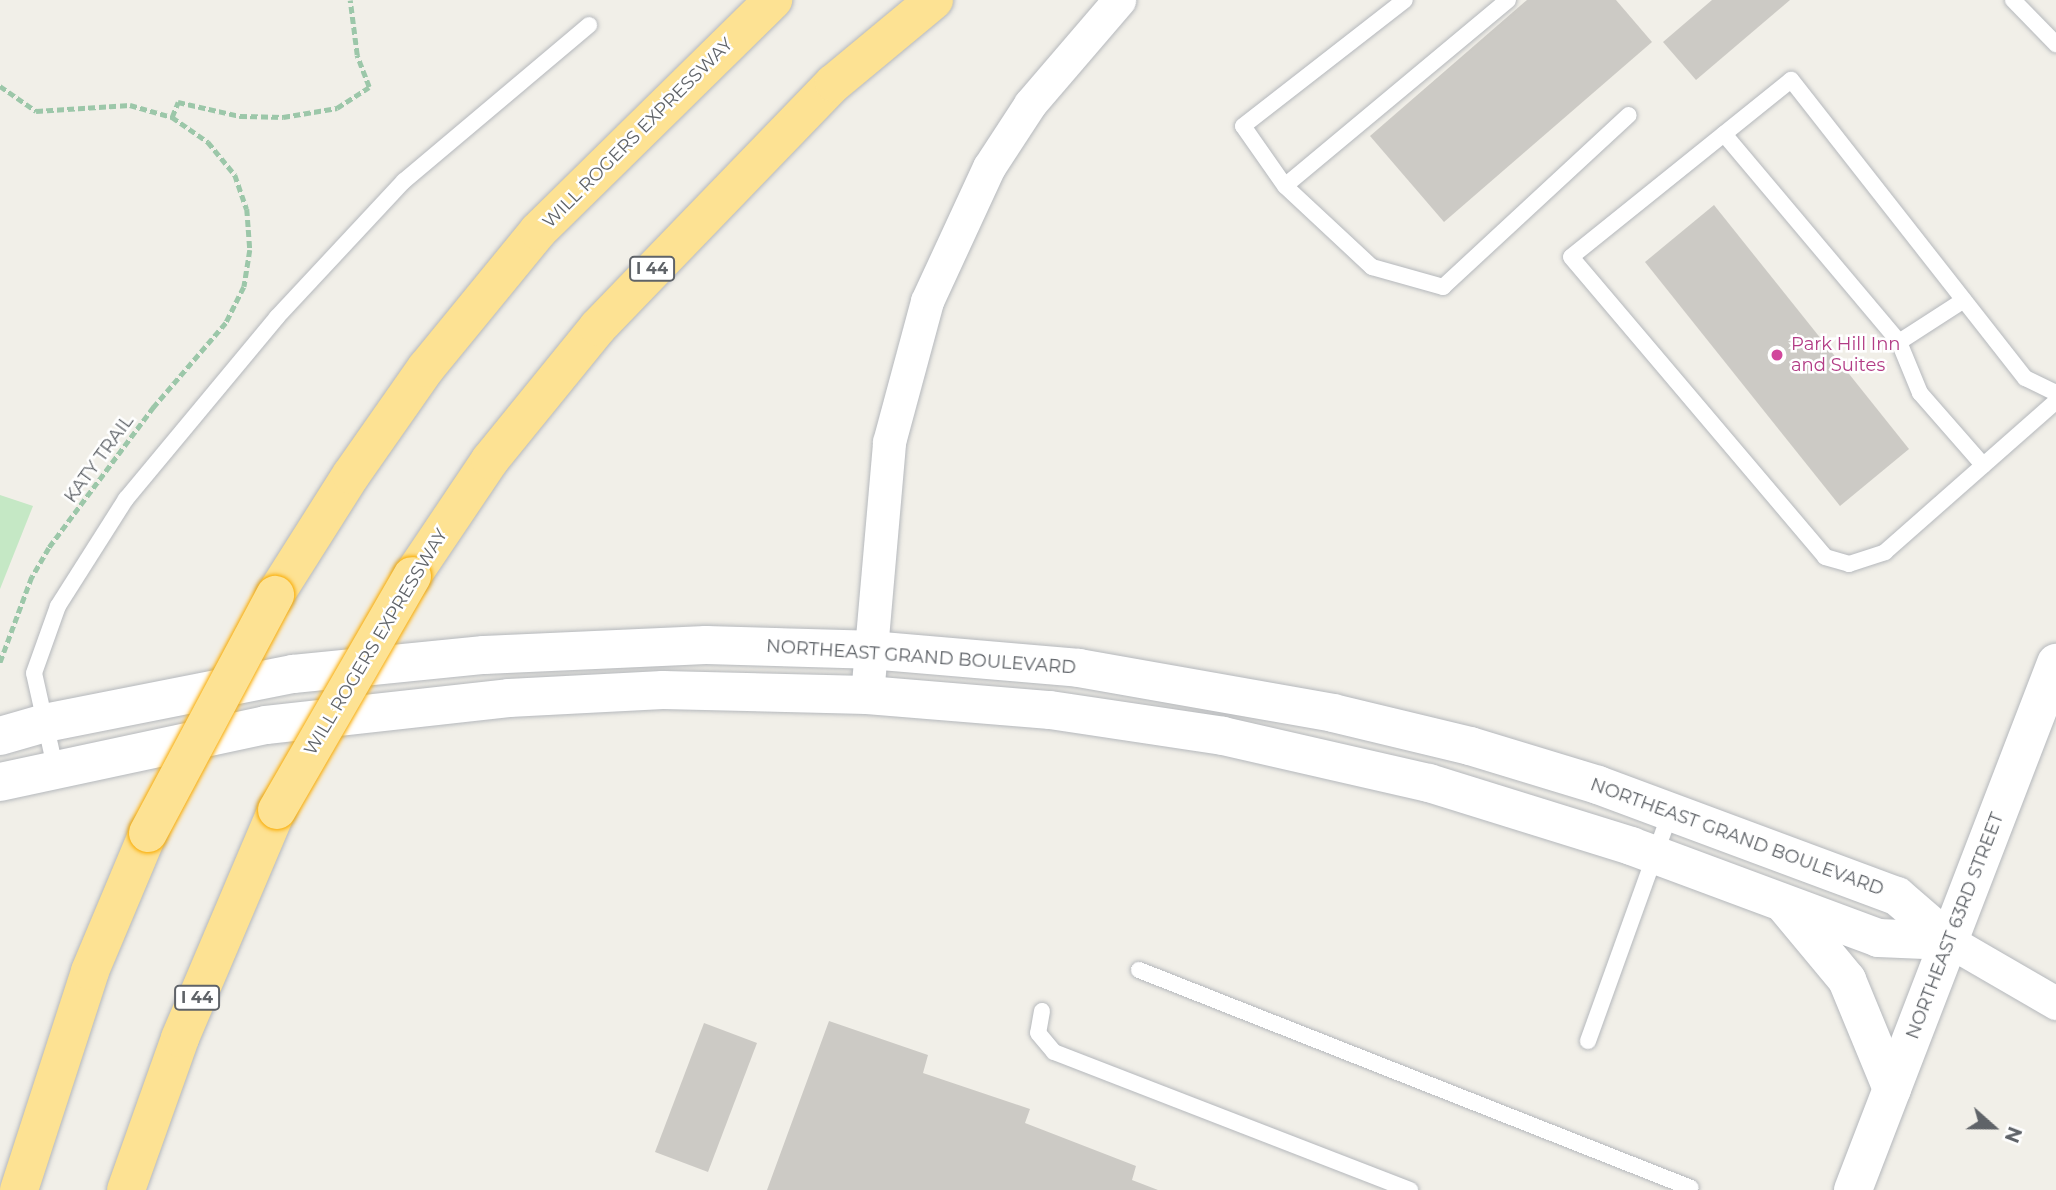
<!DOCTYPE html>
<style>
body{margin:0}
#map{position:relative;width:2056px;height:1190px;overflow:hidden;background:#f1efe8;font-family:Montserrat,sans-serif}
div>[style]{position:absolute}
.green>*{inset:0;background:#c5e8c5}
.building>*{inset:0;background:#cccac5}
.path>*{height:4.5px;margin-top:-2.25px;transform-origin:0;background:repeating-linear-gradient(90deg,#9cc7a9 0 7px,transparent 0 10.5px)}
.roads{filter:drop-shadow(0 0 2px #b5b8bc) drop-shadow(0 0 2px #b5b8bc)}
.lane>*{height:16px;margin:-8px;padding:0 8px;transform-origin:8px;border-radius:8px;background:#fff}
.street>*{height:33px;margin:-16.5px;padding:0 16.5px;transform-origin:16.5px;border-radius:16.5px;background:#fff}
.secondary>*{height:38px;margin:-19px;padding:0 19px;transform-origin:19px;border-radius:19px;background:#fff}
.highway>*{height:38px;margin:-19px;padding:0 19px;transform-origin:19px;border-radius:19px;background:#fde293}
.bridges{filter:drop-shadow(0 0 2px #f9ab00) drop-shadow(0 0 2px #f9ab00)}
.highway-bridge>*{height:38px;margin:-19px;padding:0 19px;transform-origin:19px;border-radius:19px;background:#fde293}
.dots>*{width:19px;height:19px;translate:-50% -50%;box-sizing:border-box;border:4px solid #fff;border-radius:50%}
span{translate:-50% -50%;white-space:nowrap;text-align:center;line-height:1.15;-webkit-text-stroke:5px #fff;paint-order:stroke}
.shield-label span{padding:2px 5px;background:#fff;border:2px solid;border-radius:5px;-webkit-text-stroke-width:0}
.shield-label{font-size:16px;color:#5f6368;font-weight:700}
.street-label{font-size:18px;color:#5f6368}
.hotel-label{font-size:18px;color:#b23c85}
.left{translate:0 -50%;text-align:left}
.north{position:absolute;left:1958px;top:1092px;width:70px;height:70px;-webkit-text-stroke:5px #fff;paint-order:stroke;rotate:111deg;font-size:19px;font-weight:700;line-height:28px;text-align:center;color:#5f6368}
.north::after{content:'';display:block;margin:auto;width:24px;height:32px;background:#5f6368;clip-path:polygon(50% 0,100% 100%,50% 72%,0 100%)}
</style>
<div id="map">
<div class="green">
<i style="clip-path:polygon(0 495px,33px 506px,0 589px)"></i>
</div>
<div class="building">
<i style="clip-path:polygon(1527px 0,1616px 0,1652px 42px,1444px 222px,1370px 136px)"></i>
<i style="clip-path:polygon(1712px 0,1790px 0,1696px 80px,1663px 42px)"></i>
<i style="clip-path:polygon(1714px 205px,1909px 449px,1840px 506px,1645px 262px)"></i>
<i style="clip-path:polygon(829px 1021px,928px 1055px,923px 1073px,1030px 1109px,1025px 1123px,1136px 1166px,1132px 1180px,1158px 1190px,767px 1190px)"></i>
<i style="clip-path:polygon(704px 1023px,757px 1043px,708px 1172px,655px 1152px)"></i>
</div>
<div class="path">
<i style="left:0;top:86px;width:44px;rotate:34.8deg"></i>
<i style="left:36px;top:111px;width:94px;rotate:-3.7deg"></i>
<i style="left:130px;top:105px;width:44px;rotate:15.9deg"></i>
<i style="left:172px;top:117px;width:44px;rotate:34.8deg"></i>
<i style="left:208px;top:142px;width:43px;rotate:50.7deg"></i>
<i style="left:235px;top:175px;width:36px;rotate:71deg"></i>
<i style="left:247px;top:209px;width:41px;rotate:85.8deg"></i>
<i style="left:250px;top:250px;width:37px;rotate:99deg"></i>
<i style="left:244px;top:287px;width:40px;rotate:116.6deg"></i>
<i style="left:226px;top:323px;width:111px;rotate:130.6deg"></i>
<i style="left:154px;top:407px;width:176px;rotate:126.7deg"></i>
<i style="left:49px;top:548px;width:34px;rotate:120deg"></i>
<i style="left:32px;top:577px;width:92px;rotate:110.4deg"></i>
<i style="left:172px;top:117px;width:16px;rotate:-68deg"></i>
<i style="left:178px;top:102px;width:64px;rotate:12.7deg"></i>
<i style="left:240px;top:116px;width:43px;rotate:1.3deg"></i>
<i style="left:283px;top:117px;width:55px;rotate:-9.5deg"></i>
<i style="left:337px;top:108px;width:38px;rotate:-33deg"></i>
<i style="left:369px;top:87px;width:34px;rotate:-111deg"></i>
<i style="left:357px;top:55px;width:55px;rotate:-97.3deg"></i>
</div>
<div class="roads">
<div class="lane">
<i style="left:1508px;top:0;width:290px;rotate:140.2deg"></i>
<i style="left:1285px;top:186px;width:119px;rotate:43deg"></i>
<i style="left:1372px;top:267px;width:74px;rotate:15.7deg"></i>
<i style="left:1443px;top:287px;width:253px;rotate:-42.8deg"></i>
<i style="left:2013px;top:0;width:62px;rotate:45.7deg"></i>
<i style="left:1724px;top:134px;width:272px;rotate:49.9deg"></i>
<i style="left:1899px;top:342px;width:55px;rotate:67.6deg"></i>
<i style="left:1920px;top:393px;width:96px;rotate:48.8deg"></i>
<i style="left:1285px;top:186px;width:73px;rotate:-125deg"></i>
<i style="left:1243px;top:126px;width:205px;rotate:-37.9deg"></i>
<i style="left:1899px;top:342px;width:77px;rotate:-32.9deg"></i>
<i style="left:2056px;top:393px;width:34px;rotate:-154deg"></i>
<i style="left:2025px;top:378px;width:379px;rotate:-128.1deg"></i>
<i style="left:1791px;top:80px;width:282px;rotate:141.2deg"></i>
<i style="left:1571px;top:257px;width:393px;rotate:49.7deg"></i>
<i style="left:1825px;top:557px;width:25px;rotate:16deg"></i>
<i style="left:1849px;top:564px;width:38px;rotate:-18deg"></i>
<i style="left:1885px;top:552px;width:228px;rotate:-41.4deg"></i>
<i style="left:55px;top:767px;width:96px;rotate:-102.6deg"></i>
<i style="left:34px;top:673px;width:71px;rotate:-70.3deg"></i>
<i style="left:58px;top:606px;width:127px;rotate:-57.6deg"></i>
<i style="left:126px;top:499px;width:236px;rotate:-50.3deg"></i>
<i style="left:277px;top:317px;width:186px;rotate:-47deg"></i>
<i style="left:404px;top:181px;width:242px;rotate:-40.1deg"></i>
<i style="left:1139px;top:970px;width:593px;rotate:21.55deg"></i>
<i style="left:1042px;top:1011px;width:22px;rotate:100deg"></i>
<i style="left:1038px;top:1033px;width:25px;rotate:50deg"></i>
<i style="left:1054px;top:1052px;width:382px;rotate:21.2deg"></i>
<i style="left:1588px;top:1041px;width:245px;rotate:-70.2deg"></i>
</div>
<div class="street">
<i style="left:867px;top:695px;width:254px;rotate:-85deg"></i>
<i style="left:889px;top:442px;width:146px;rotate:-74.9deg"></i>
<i style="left:927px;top:301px;width:148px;rotate:-65.2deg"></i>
<i style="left:989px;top:167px;width:75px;rotate:-56.9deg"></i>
<i style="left:1030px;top:104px;width:137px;rotate:-49.4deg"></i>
<i style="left:1949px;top:941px;width:124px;rotate:30.1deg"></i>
</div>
<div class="secondary">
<i style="left:0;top:736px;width:47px;rotate:-16.1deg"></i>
<i style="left:45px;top:723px;width:253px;rotate:-11.2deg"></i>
<i style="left:293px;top:674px;width:192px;rotate:-5.7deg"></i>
<i style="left:484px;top:655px;width:222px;rotate:-2.6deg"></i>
<i style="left:706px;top:645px;width:164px;rotate:1.7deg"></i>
<i style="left:870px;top:650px;width:210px;rotate:4.9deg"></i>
<i style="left:1079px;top:668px;width:258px;rotate:10deg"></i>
<i style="left:1333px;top:713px;width:141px;rotate:13.5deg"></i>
<i style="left:1470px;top:746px;width:134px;rotate:16.9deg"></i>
<i style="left:1598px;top:785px;width:319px;rotate:20.4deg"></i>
<i style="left:1897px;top:896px;width:69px;rotate:40.9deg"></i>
<i style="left:0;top:782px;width:272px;rotate:-12.1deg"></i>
<i style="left:266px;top:725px;width:244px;rotate:-6.3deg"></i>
<i style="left:509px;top:698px;width:154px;rotate:-3deg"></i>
<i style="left:663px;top:690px;width:204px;rotate:1.4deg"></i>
<i style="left:867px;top:695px;width:184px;rotate:4.7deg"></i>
<i style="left:1050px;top:710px;width:175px;rotate:8.5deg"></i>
<i style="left:1223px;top:736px;width:211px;rotate:12.9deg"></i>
<i style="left:1429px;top:783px;width:212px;rotate:17.3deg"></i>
<i style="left:1631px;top:846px;width:264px;rotate:20.4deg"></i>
<i style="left:1878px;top:938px;width:71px;rotate:2.4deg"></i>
<i style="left:1784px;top:904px;width:99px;rotate:50.3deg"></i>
<i style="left:1847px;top:980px;width:118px;rotate:67.6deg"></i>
<i style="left:1853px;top:1190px;width:565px;rotate:-68.93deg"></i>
</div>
<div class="highway">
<i style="left:412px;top:576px;width:140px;rotate:-56.1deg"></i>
<i style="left:490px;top:460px;width:171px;rotate:-50.9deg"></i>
<i style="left:598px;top:327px;width:339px;rotate:-46deg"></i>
<i style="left:834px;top:83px;width:130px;rotate:-39.7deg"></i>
<i style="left:275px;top:595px;width:142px;rotate:-57.7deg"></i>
<i style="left:351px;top:475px;width:131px;rotate:-55deg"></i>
<i style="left:426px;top:368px;width:177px;rotate:-50.7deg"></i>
<i style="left:538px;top:231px;width:330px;rotate:-44.5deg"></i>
<i style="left:19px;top:1190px;width:230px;rotate:-72deg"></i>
<i style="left:90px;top:971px;width:150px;rotate:-67.2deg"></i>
<i style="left:126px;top:1190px;width:161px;rotate:-70.4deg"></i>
<i style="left:180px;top:1038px;width:248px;rotate:-67deg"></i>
</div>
</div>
<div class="bridges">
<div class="highway-bridge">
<i style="left:277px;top:810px;width:270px;rotate:-60deg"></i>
<i style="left:148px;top:833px;width:270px;rotate:-61.9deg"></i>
</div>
</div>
<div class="dots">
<i style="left:1777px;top:355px;background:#d1479c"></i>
</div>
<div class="shield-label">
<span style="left:652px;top:269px">I 44</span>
<span style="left:197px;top:998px">I 44</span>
</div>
<div class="street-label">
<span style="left:638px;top:133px;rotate:-45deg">WILL ROGERS EXPRESSWAY</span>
<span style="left:99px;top:459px;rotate:-54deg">KATY TRAIL</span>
<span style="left:376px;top:642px;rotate:-59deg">WILL ROGERS EXPRESSWAY</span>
<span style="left:921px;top:657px;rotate:4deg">NORTHEAST GRAND BOULEVARD</span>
<span style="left:1737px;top:837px;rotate:20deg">NORTHEAST GRAND BOULEVARD</span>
<span style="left:1955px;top:926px;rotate:-69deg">NORTHEAST 63RD STREET</span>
</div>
<div class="hotel-label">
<span class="left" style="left:1791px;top:355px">Park Hill Inn<br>and Suites</span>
</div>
<div class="north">N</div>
</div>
